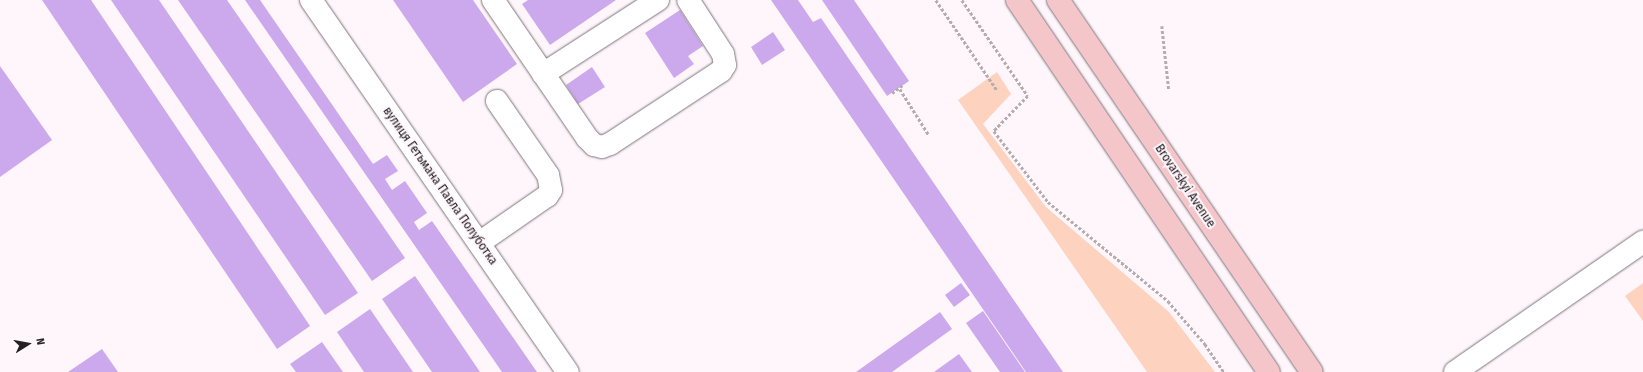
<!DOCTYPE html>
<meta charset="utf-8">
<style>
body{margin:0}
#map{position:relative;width:1643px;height:372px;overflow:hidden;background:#fef6fb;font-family:"Fira Sans Condensed",sans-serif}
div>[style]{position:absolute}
.green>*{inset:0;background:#fdd2bf}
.building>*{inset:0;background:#cca9ed}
.path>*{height:2.5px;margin-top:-1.25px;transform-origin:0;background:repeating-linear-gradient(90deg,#b3adb0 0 3px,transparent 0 5px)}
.roads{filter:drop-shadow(0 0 1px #7d747a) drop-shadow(0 0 1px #7d747a)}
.minor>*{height:22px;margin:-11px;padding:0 11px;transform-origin:11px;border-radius:11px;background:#fff}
.highway>*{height:22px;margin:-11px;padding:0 11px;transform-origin:11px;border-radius:11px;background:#f4c6ca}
span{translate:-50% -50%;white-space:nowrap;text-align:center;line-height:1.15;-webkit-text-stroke:4px #fef6fb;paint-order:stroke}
.street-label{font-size:13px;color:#242123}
.north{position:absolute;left:8px;top:324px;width:40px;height:40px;-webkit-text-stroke:3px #fef6fb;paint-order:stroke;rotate:79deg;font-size:11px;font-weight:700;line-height:16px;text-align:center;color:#242123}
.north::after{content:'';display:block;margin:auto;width:14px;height:18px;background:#242123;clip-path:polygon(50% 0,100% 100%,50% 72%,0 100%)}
</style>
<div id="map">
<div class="green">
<i style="clip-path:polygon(997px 72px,1011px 94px,983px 124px,1046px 207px,1169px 312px,1215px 372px,1147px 372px,958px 100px)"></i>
<i style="clip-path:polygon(1643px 283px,1643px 321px,1625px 296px)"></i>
</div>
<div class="building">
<i style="clip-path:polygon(42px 0,91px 0,310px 326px,277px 349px)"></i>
<i style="clip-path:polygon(111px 0,159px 0,358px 293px,325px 315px)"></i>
<i style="clip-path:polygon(178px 0,227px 0,405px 258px,372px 281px)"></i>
<i style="clip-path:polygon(245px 0,260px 0,373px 164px,387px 155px,398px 171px,385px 179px,392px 190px,405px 181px,427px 213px,414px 222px,419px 230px,432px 221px,537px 372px,502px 372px)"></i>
<i style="clip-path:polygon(393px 0,473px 0,517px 64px,463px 102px)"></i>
<i style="clip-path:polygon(528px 0,616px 0,550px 45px,522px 4px)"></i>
<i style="clip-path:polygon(771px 0,798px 0,813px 22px,821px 18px,1063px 372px,1026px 372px)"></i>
<i style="clip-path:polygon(822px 0,854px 0,909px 81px,887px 96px)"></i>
<i style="clip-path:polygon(680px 10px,703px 46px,688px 56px,694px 64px,674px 78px,645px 33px)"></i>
<i style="clip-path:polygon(773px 32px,785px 50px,762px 65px,751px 47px)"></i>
<i style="clip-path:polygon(0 66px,52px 140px,0 177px)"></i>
<i style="clip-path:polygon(592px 67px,605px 87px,578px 104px,566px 85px)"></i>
<i style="clip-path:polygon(415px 276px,480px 372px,432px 372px,382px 299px)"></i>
<i style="clip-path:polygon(961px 283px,970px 295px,954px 307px,945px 295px)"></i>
<i style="clip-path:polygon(370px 309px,413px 372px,364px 372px,337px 332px)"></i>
<i style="clip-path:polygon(983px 311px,1025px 372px,1000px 372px,966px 323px)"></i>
<i style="clip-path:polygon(940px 312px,952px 329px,892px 372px,856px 372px)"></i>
<i style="clip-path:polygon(322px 342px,343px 372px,296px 372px,290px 364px)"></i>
<i style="clip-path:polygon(102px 349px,118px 372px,68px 372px)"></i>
<i style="clip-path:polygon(959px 354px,972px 372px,934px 372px)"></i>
</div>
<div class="path">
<i style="left:936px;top:0;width:109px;rotate:55.9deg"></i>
<i style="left:962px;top:0;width:116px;rotate:55.5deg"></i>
<i style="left:1028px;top:96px;width:49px;rotate:134.2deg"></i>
<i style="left:994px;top:131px;width:89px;rotate:52.7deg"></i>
<i style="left:1048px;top:202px;width:156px;rotate:39.5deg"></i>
<i style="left:1168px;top:301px;width:57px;rotate:49.3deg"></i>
<i style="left:1205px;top:344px;width:34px;rotate:56deg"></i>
<i style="left:1162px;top:26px;width:64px;rotate:83.8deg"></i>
<i style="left:900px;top:89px;width:54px;rotate:57.8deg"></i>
<i style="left:892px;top:93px;width:15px;rotate:-37deg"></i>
</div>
<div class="roads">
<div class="minor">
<i style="left:311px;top:0;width:452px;rotate:55.4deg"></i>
<i style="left:493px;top:0;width:167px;rotate:55.7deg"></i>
<i style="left:587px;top:138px;width:10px;rotate:45deg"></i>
<i style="left:594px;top:145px;width:8px;rotate:14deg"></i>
<i style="left:602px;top:147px;width:9px;rotate:-21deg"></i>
<i style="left:610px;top:144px;width:133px;rotate:-33.3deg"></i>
<i style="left:721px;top:71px;width:7px;rotate:-56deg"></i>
<i style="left:725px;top:65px;width:11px;rotate:-100deg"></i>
<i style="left:723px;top:54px;width:64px;rotate:-122.9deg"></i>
<i style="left:543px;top:74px;width:137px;rotate:-32.8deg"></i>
<i style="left:479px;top:243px;width:83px;rotate:-34.7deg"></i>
<i style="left:547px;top:196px;width:7px;rotate:-56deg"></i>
<i style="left:551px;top:190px;width:15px;rotate:-101deg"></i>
<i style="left:548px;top:175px;width:90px;rotate:-124.6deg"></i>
<i style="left:1455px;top:372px;width:229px;rotate:-34.7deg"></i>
</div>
<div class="highway">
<i style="left:1017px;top:0;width:449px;rotate:55.9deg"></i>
<i style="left:1058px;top:0;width:450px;rotate:55.7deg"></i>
</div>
</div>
<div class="street-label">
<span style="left:440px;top:186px;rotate:55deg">вулиця Гетьмана Павла Полуботка</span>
<span style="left:1185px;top:186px;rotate:56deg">Brovarskyi Avenue</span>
</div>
<div class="north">N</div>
</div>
